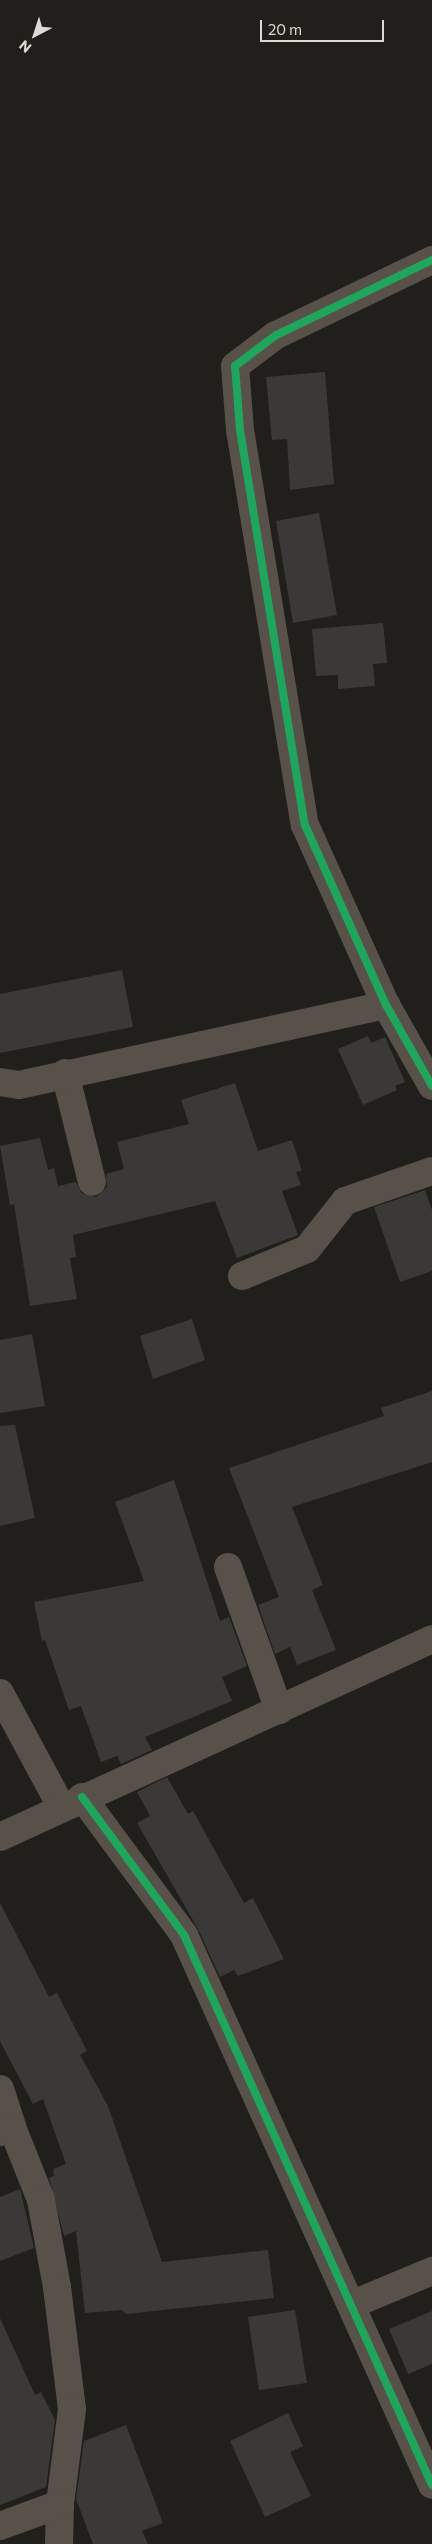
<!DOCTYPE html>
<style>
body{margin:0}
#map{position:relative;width:432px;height:2544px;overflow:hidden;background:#211f1c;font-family:Commissioner,sans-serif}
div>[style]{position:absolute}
.building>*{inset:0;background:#3b3937}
.minor>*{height:28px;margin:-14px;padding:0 14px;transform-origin:14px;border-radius:14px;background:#57514a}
.cycleway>*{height:8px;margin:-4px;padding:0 4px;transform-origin:4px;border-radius:4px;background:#20a55d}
span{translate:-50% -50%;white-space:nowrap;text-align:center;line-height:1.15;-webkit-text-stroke:5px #231f1a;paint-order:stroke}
.north{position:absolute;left:10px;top:10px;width:50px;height:50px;-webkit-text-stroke:4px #231f1a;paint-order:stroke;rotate:220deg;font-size:14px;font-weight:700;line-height:20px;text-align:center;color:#dcd9d6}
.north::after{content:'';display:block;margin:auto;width:18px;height:22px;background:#dcd9d6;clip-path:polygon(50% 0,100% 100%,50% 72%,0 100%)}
.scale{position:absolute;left:260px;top:20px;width:124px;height:22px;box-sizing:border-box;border:2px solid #dcd9d6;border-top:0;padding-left:6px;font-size:15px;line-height:18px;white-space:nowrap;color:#dcd9d6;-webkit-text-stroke:4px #231f1a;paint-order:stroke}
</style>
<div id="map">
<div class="building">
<i style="clip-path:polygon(325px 372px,334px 484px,290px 490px,287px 439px,272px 440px,266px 377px)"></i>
<i style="clip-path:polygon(319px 513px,337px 615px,293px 623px,276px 521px)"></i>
<i style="clip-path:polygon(383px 623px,387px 663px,373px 664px,375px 686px,338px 689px,338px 675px,316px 676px,312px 629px)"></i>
<i style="clip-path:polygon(122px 970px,133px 1027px,0 1053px,0 994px)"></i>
<i style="clip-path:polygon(368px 1036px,371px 1043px,385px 1037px,405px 1082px,395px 1086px,397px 1090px,363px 1105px,338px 1049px)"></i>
<i style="clip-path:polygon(235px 1083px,258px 1151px,292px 1140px,302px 1171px,296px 1172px,301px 1185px,282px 1191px,298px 1235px,237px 1258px,215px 1201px,73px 1235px,76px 1257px,70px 1258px,77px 1299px,30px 1306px,14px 1204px,10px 1205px,0 1146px,40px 1138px,48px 1170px,54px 1168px,58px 1186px,76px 1182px,81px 1193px,96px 1197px,107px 1187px,106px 1174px,124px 1169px,117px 1142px,189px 1124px,181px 1100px)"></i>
<i style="clip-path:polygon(425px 1190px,432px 1210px,432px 1271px,400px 1282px,374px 1207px)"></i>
<i style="clip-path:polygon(192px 1319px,205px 1360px,153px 1379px,140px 1336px)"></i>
<i style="clip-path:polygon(32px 1334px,45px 1406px,0 1413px,0 1340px)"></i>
<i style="clip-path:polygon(432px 1391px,432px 1462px,292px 1507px,323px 1585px,312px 1590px,336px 1650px,297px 1665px,290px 1647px,275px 1654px,258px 1605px,279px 1597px,229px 1468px,384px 1416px,381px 1408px)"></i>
<i style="clip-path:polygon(15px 1425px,35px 1518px,0 1526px,0 1426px)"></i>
<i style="clip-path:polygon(174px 1480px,220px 1621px,229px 1617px,247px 1666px,222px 1677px,232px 1701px,145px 1737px,152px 1750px,121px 1764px,117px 1756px,101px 1762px,81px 1706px,69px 1710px,45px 1640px,42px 1641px,34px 1602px,144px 1581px,115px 1502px)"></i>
<i style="clip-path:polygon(167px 1777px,188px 1814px,193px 1811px,244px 1903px,253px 1898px,284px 1959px,238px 1976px,234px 1970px,220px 1977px,198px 1929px,137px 1823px,150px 1816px,137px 1792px)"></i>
<i style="clip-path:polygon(0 1903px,49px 1997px,57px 1993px,87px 2051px,80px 2055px,108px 2106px,162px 2262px,268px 2250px,274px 2298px,126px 2314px,122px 2310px,85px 2313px,76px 2231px,64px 2236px,49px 2178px,54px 2176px,53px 2169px,66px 2164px,43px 2099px,33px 2104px,0 2041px)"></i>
<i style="clip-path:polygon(20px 2189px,34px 2248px,0 2261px,0 2197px)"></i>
<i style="clip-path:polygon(295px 2310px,307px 2383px,259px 2390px,248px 2317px)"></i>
<i style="clip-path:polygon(432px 2311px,432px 2364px,408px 2374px,389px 2329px)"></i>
<i style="clip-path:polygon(0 2318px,35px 2395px,41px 2392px,55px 2420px,46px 2487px,0 2505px)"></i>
<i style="clip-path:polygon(288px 2413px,303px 2446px,290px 2452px,311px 2496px,265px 2517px,230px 2441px)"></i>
<i style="clip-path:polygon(126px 2425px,163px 2523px,142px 2531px,148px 2544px,93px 2544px,76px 2499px,84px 2441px)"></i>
</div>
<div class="minor">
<i style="left:432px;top:260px;width:173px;rotate:154.3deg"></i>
<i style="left:276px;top:335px;width:51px;rotate:142.9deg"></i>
<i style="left:235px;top:366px;width:64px;rotate:85.5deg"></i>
<i style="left:240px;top:430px;width:400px;rotate:80.7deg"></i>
<i style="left:305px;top:825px;width:197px;rotate:65.8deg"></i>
<i style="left:386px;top:1005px;width:93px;rotate:60.4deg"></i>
<i style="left:65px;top:1073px;width:112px;rotate:76.1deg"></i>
<i style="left:0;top:1082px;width:19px;rotate:9deg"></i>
<i style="left:19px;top:1085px;width:376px;rotate:-12.3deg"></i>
<i style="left:242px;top:1276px;width:70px;rotate:-22.6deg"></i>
<i style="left:307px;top:1249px;width:61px;rotate:-51.6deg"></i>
<i style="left:345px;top:1201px;width:92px;rotate:-19deg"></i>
<i style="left:228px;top:1567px;width:152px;rotate:70.4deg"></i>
<i style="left:0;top:1693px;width:120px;rotate:61.7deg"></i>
<i style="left:82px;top:1797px;width:172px;rotate:53.5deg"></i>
<i style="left:184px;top:1935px;width:603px;rotate:65.73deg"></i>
<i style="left:0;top:1837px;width:475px;rotate:-24.6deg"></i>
<i style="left:0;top:2089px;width:40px;rotate:72deg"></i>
<i style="left:12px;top:2127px;width:13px;rotate:157deg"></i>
<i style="left:12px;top:2127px;width:79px;rotate:68.3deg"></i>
<i style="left:41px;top:2200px;width:88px;rotate:79.6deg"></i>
<i style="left:57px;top:2287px;width:123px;rotate:83deg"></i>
<i style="left:72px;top:2409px;width:96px;rotate:97.2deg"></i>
<i style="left:60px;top:2504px;width:40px;rotate:91.4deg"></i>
<i style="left:353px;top:2304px;width:86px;rotate:-22.7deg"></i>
<i style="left:0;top:2526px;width:64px;rotate:-20.1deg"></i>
</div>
<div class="cycleway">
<i style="left:432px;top:260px;width:173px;rotate:154.3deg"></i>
<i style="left:276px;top:335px;width:51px;rotate:142.9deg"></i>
<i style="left:235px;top:366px;width:64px;rotate:85.5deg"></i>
<i style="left:240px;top:430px;width:400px;rotate:80.7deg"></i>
<i style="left:305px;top:825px;width:197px;rotate:65.8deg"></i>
<i style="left:386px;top:1005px;width:93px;rotate:60.4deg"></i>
<i style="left:82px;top:1797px;width:172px;rotate:53.5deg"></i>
<i style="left:184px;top:1935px;width:603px;rotate:65.73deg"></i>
</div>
<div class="north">N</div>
<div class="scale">20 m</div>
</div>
